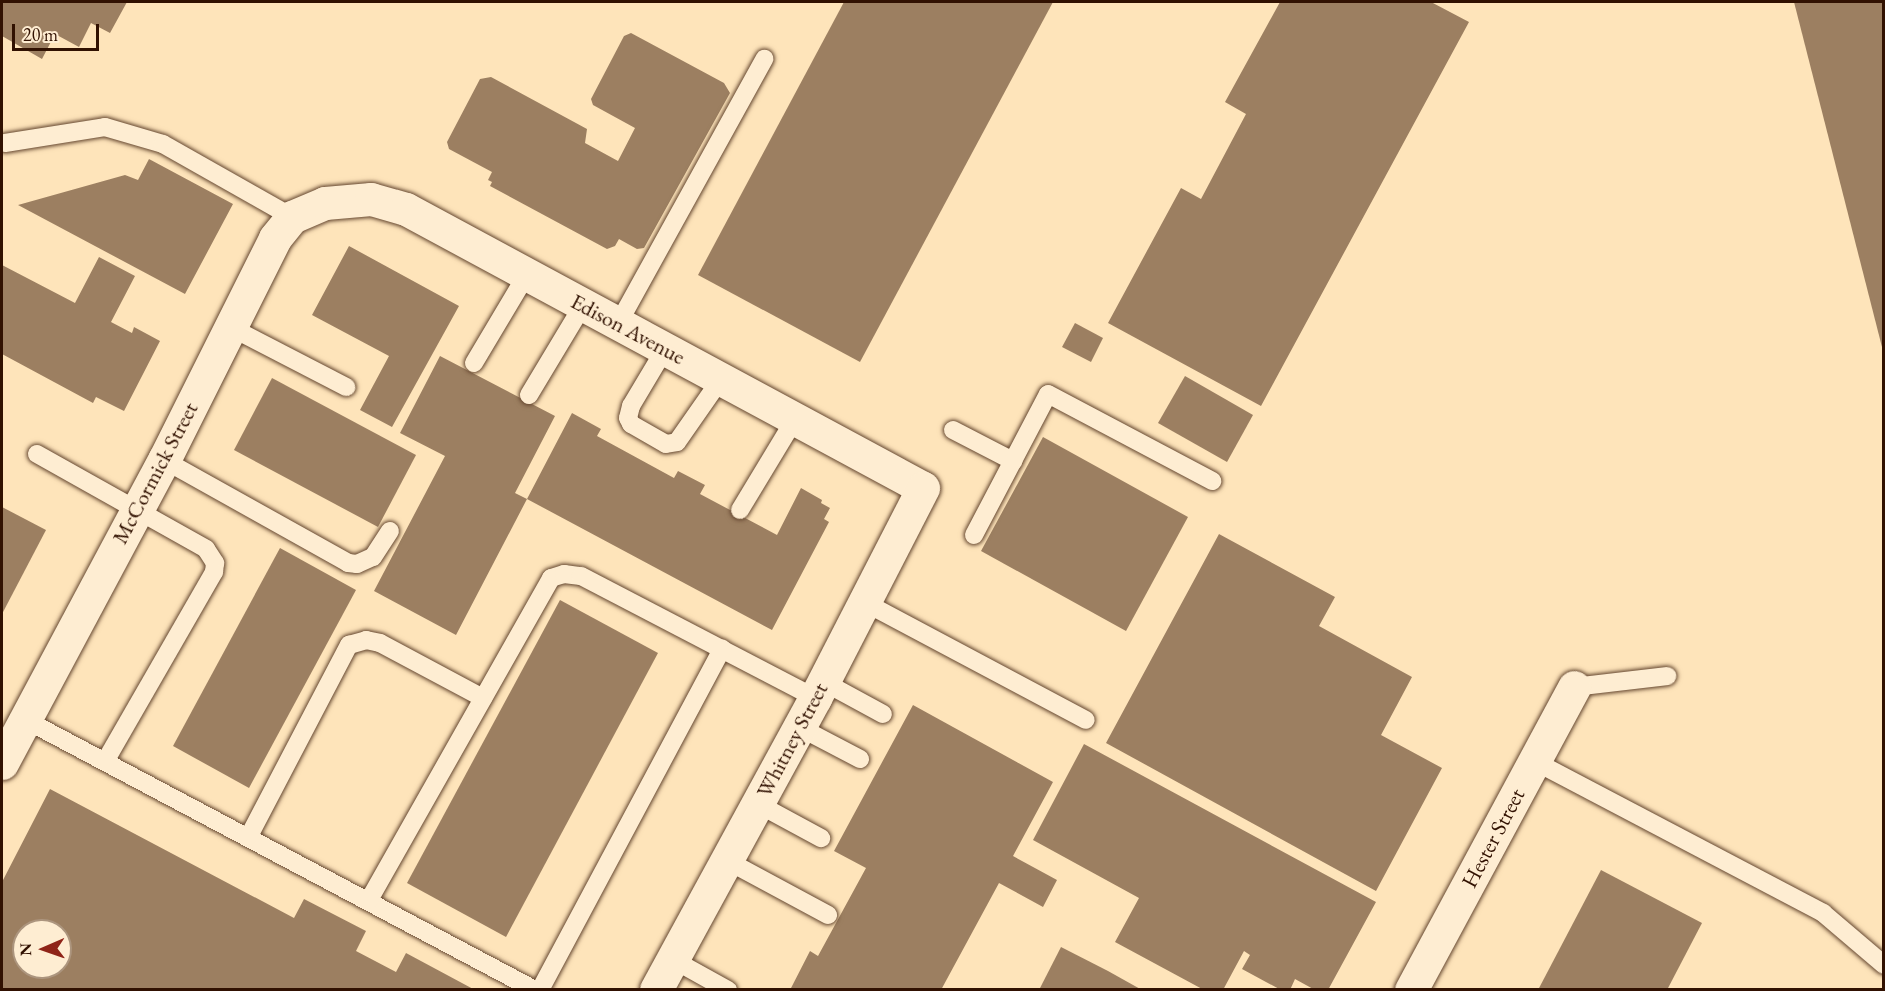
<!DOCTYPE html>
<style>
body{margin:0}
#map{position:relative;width:1885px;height:991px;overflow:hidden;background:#fee4ba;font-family:"EB Garamond",serif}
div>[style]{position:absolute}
.building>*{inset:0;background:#9c7f61}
.roads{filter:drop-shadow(0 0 2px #64462f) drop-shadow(0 0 2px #64462f)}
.service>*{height:18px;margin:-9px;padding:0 9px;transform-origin:9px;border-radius:9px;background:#feedd2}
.minor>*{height:33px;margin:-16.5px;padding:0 16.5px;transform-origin:16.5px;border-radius:16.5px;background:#feedd2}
span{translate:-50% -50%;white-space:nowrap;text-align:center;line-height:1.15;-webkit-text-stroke:4.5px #feedd2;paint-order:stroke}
.street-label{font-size:22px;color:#311101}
.frame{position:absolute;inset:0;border:3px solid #311101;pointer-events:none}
.north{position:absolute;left:12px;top:919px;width:60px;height:60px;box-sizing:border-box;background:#feedd2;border:2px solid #ac957e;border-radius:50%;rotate:268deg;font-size:16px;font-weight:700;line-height:24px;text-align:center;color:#311101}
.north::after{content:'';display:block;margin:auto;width:21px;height:27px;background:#8f2418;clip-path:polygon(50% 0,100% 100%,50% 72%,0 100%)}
.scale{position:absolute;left:12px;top:24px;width:87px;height:27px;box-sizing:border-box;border:3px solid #311101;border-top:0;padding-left:8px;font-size:18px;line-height:21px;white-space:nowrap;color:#311101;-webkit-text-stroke:4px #feedd2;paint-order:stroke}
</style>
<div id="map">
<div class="building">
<i style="clip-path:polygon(2px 2px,127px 2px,110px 33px,91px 23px,79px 47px,55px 34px,42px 59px,2px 36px)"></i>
<i style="clip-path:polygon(844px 2px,1053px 2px,860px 362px,698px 275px)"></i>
<i style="clip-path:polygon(1280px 2px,1431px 2px,1469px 22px,1261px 406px,1108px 323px,1181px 188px,1201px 199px,1246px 114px,1225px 102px)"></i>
<i style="clip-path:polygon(1794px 2px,1884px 2px,1884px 350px,1883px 351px)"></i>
<i style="clip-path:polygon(631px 33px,724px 83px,730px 93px,644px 248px,637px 249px,619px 239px,615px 246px,607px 249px,490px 186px,492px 182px,488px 180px,492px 172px,449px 149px,447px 142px,480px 79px,491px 77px,587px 129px,585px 143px,618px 161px,635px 128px,593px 105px,591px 99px,624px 36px)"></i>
<i style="clip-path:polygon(149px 159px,233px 204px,185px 294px,18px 205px,125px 175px,138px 180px)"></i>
<i style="clip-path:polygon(349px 246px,459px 306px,392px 427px,360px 410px,389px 356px,312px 315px)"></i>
<i style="clip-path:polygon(99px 257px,135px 276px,111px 322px,132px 333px,134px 327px,160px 341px,124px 411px,96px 397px,93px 403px,2px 354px,2px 265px,75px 303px)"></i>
<i style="clip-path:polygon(1075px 323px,1103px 338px,1091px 362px,1062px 347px)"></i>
<i style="clip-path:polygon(440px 356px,555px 416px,515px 493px,527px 499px,456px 635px,374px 591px,445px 456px,400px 433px)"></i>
<i style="clip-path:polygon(1185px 376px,1253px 415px,1227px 462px,1158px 423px)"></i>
<i style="clip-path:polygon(272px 378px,416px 455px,378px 527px,234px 450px)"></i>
<i style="clip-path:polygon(572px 413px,601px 429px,597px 436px,674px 478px,678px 471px,705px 485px,700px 494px,777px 535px,801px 488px,822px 500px,821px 503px,830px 508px,824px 519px,829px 522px,772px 630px,527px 499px)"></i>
<i style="clip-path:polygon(1043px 437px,1188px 517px,1126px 631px,981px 551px)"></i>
<i style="clip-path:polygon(2px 507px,46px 530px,2px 614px)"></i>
<i style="clip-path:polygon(1219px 534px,1335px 597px,1319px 626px,1412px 677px,1381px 735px,1442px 768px,1376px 891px,1106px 743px)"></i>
<i style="clip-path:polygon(280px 548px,356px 590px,249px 788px,173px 746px)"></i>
<i style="clip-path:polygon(560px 600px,658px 653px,506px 937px,407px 883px)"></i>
<i style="clip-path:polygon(913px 705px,1053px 782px,1013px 856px,1057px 880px,1043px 907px,999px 883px,941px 990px,790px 990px,810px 951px,818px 956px,866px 868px,834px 851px)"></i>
<i style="clip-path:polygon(1084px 744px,1376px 902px,1328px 990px,1315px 990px,1295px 979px,1290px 990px,1281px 990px,1242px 969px,1250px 955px,1244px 951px,1223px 990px,1204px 990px,1115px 942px,1139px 898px,1033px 840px)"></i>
<i style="clip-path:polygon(evenodd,50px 789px,294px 918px,304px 899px,366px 931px,356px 951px,396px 972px,406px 953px,475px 990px,2px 990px,2px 882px,50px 789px,24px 931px,60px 931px,60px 967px,24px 967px,24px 931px)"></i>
<i style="clip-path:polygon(1601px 870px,1702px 923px,1667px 990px,1538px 990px)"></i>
<i style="clip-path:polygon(1061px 947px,1108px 971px,1142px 990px,1039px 990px)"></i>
</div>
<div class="roads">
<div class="service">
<i style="left:5px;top:143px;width:101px;rotate:-9.1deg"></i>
<i style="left:105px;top:127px;width:60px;rotate:16.3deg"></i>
<i style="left:163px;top:144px;width:148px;rotate:29.5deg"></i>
<i style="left:618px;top:324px;width:303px;rotate:-61.1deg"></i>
<i style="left:230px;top:327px;width:131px;rotate:27.3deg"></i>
<i style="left:665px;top:349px;width:66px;rotate:120.8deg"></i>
<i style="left:631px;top:406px;width:12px;rotate:104deg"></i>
<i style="left:628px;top:418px;width:7px;rotate:63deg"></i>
<i style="left:631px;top:424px;width:40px;rotate:29.7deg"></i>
<i style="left:666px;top:444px;width:11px;rotate:-10deg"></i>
<i style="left:677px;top:442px;width:77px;rotate:-55.1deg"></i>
<i style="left:474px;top:363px;width:104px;rotate:-59.2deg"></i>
<i style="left:529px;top:395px;width:105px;rotate:-59deg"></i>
<i style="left:953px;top:430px;width:68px;rotate:27.3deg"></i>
<i style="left:37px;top:454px;width:194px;rotate:29.3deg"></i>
<i style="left:206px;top:549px;width:17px;rotate:57deg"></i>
<i style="left:215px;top:563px;width:9px;rotate:96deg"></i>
<i style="left:214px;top:572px;width:217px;rotate:119.9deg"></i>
<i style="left:164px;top:460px;width:211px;rotate:29.2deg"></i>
<i style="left:348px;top:563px;width:9px;rotate:6deg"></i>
<i style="left:357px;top:564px;width:17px;rotate:-24deg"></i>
<i style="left:373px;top:557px;width:31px;rotate:-57deg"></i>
<i style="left:740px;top:510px;width:106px;rotate:-58.9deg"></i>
<i style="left:974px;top:535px;width:159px;rotate:-62.3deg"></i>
<i style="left:1048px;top:394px;width:186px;rotate:27.9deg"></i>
<i style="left:864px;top:602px;width:251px;rotate:28deg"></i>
<i style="left:824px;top:682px;width:67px;rotate:28.5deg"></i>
<i style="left:1574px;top:687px;width:94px;rotate:-6.7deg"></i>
<i style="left:24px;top:719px;width:578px;rotate:27.94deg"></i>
<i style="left:799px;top:727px;width:69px;rotate:27.7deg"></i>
<i style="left:1534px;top:761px;width:327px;rotate:27.7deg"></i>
<i style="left:1823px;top:913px;width:80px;rotate:40.4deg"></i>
<i style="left:758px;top:804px;width:72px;rotate:28.4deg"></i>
<i style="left:249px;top:836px;width:216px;rotate:-62.4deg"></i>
<i style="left:349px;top:645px;width:18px;rotate:-16deg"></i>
<i style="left:366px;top:640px;width:14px;rotate:12deg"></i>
<i style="left:380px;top:643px;width:117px;rotate:28.1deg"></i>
<i style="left:726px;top:860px;width:116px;rotate:28.3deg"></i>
<i style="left:369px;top:900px;width:370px;rotate:-60.5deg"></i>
<i style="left:551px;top:578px;width:14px;rotate:-17deg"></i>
<i style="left:564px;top:574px;width:17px;rotate:7deg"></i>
<i style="left:581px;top:576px;width:264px;rotate:27.5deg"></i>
<i style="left:672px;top:959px;width:64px;rotate:29deg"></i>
<i style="left:540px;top:990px;width:387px;rotate:-61.9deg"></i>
</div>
<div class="minor">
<i style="left:2px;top:763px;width:344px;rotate:-61.9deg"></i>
<i style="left:164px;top:460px;width:248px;rotate:-63.4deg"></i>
<i style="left:275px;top:238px;width:27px;rotate:-51deg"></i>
<i style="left:292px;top:217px;width:36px;rotate:-23deg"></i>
<i style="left:325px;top:203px;width:46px;rotate:-5deg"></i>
<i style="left:371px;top:199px;width:36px;rotate:16deg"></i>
<i style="left:406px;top:209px;width:587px;rotate:28.35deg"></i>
<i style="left:923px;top:488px;width:236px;rotate:117.2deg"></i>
<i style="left:815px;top:698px;width:332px;rotate:118.6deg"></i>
<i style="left:1411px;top:990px;width:344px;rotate:-61.7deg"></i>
</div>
</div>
<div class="street-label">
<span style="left:628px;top:329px;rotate:28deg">Edison Avenue</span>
<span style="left:155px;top:473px;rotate:-62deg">McCormick Street</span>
<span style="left:792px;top:740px;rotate:-62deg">Whitney Street</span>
<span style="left:1493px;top:838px;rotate:-62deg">Hester Street</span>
</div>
<div class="frame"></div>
<div class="north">N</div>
<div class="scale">20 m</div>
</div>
